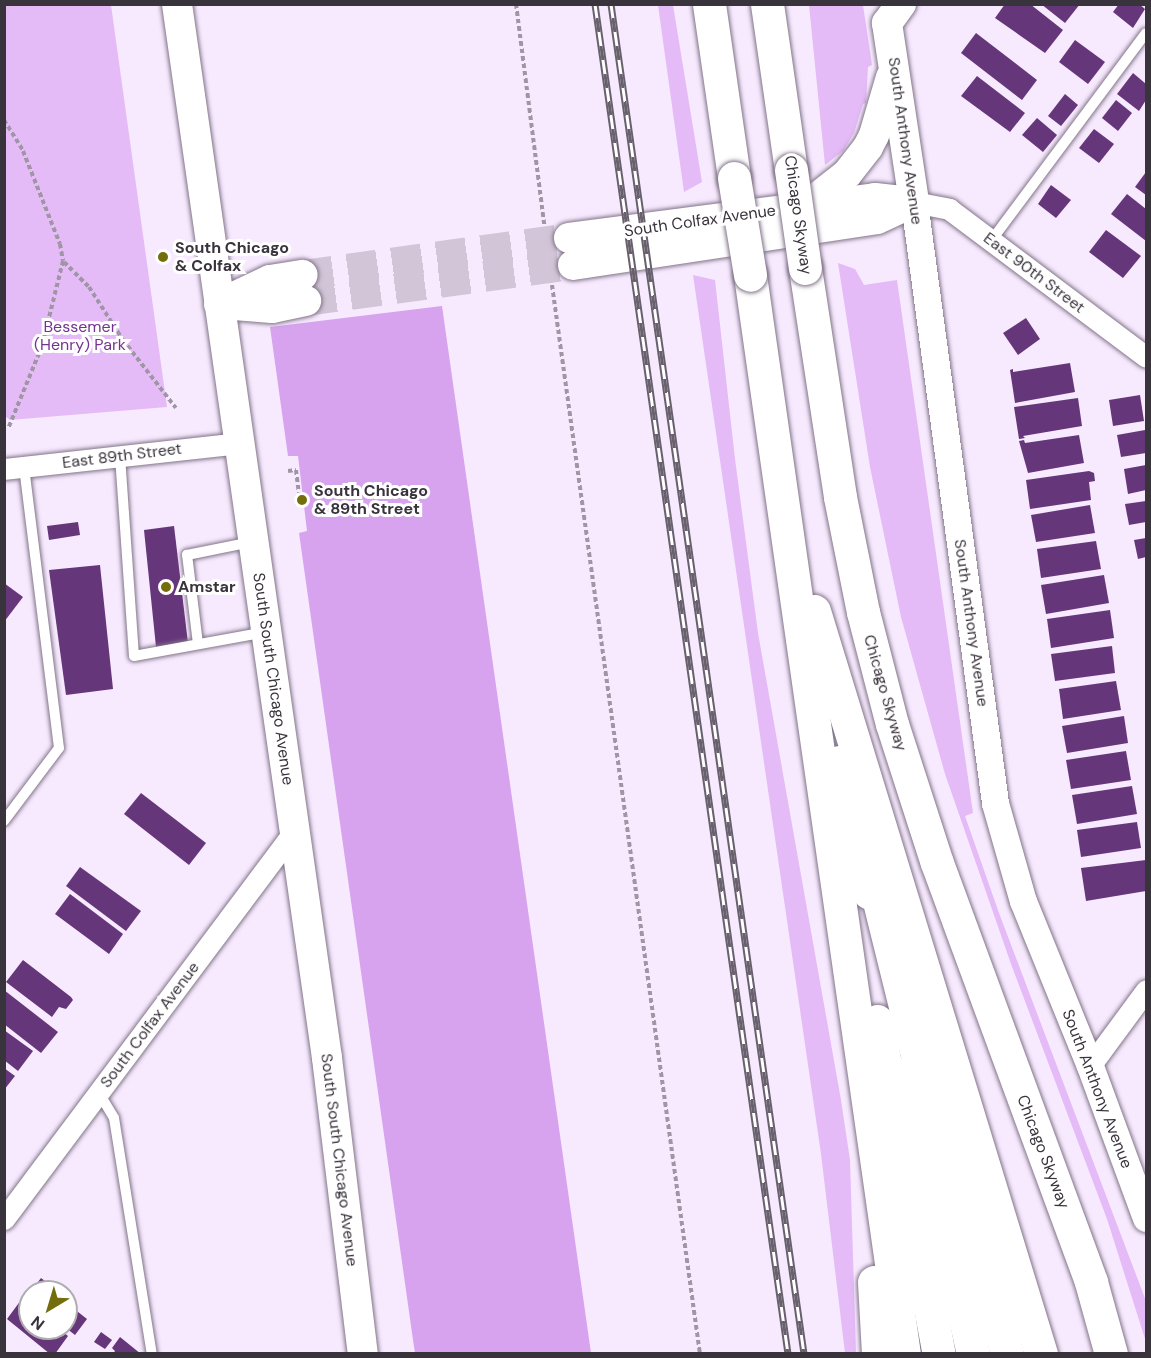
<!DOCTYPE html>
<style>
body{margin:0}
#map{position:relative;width:1151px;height:1358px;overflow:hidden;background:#f7eafe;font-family:"DM Sans",sans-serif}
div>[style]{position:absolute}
.green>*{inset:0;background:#e4baf7}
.forest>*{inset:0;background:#d7a3ef}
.building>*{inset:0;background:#66367a}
.secondary-tunnel>*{height:30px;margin-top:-15px;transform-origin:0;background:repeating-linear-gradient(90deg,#d1c5d7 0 30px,transparent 0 45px)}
.path>*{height:4px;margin-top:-2px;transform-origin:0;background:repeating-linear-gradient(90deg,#9f95a4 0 4.5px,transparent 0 7.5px)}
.roads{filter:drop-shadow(0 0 2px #827489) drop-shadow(0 0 2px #827489)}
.service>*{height:10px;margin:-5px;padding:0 5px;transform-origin:5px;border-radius:5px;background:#fff}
.minor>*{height:21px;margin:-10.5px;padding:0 10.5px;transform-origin:10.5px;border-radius:10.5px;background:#fff}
.tertiary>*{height:27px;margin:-13.5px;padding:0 13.5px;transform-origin:13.5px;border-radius:13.5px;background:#fff}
.secondary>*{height:30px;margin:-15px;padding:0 15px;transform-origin:15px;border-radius:15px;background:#fff}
.motorway>*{height:33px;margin:-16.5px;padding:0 16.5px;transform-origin:16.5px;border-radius:16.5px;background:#fff}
.rail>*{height:7px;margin-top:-3.5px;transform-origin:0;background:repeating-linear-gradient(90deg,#fff 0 14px,#68606c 0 28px);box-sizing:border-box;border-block:2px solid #68606c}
.bridges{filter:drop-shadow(0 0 2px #827489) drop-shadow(0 0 2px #827489)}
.motorway-bridge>*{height:33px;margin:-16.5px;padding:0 16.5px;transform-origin:16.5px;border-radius:16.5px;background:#fff}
.dots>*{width:16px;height:16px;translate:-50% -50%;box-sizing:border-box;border:3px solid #fff;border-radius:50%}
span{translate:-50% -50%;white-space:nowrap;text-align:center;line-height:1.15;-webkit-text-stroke:6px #fff;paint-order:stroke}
.street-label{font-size:16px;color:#39333c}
.poi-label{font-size:16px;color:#39333c;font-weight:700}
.left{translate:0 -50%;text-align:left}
.park-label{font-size:16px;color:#73348d}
.frame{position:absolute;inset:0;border:6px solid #39333c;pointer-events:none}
.north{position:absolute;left:18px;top:1280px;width:60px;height:60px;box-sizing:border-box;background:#fff;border:2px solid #b0adb1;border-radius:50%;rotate:218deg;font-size:16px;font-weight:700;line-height:24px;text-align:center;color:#39333c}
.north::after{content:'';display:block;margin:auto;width:21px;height:27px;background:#746d0b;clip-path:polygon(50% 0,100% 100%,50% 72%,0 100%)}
</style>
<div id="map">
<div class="green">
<i style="clip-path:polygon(4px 5px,111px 5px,167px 407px,10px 420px,5px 416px)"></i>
<i style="clip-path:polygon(658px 5px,673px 5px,702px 182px,684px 192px)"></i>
<i style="clip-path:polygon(809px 5px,863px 5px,872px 65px,868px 67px,866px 103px,863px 104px,854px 133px,843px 151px,825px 165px)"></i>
<i style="clip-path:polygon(838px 263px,855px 269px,864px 285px,897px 280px,973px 813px,965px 816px,999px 913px,1146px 1301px,1146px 1342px,1107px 1219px,1011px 964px,945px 774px,901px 617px,870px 467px)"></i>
<i style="clip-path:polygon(693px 275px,715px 280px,735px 459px,758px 633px,841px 1100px,850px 1160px,856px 1353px,845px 1353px,821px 1154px)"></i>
</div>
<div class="forest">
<i style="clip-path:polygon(442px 306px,591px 1353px,415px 1353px,413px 1340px,299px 533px,307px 531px,298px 456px,288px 456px,270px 327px)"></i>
</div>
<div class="building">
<i style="clip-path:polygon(1005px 4px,1030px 4px,1063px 30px,1045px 53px,995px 18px)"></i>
<i style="clip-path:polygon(1041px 4px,1080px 4px,1065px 23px)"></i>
<i style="clip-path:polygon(1119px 4px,1139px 4px,1145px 9px,1133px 28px,1113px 12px)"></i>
<i style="clip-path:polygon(976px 33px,1037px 80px,1022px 100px,961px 53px)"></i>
<i style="clip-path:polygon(1075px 40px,1105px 62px,1088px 84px,1059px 62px)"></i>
<i style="clip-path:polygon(1133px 73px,1146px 84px,1146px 100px,1139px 111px,1117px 94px)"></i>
<i style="clip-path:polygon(977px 76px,1025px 113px,1010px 132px,961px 96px)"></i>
<i style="clip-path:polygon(1065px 94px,1078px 105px,1061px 126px,1048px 116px)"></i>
<i style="clip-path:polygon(1116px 100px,1132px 113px,1118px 131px,1102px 118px)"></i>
<i style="clip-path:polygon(1037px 118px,1057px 135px,1043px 152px,1022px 135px)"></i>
<i style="clip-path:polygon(1094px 129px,1114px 144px,1099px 163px,1079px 148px)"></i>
<i style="clip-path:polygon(1146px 172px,1146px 195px,1135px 187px)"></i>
<i style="clip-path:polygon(1051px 185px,1071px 200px,1056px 218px,1038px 204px)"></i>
<i style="clip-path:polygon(1127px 194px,1146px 209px,1146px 241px,1111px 214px)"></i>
<i style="clip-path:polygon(1106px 230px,1141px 256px,1123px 278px,1089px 252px)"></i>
<i style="clip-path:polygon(1026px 318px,1040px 339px,1018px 355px,1003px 333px)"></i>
<i style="clip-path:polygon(1070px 363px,1075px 392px,1015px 403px,1010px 370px,1013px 369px,1013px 372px)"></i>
<i style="clip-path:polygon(1140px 395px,1144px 421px,1113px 426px,1109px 400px)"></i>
<i style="clip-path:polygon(1078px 398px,1082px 426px,1023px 436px,1025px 438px,1019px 439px,1014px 407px)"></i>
<i style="clip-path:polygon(1145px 430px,1146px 453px,1121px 457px,1117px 435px)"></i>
<i style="clip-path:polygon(1079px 435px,1084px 463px,1028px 473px,1019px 441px,1024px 440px,1025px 443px)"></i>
<i style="clip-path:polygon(1146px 465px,1146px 490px,1128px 494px,1124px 469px)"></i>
<i style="clip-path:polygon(1089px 471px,1094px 473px,1095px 481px,1089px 482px,1091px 500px,1030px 509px,1026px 480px)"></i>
<i style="clip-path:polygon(1146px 501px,1146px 522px,1129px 525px,1125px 504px)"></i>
<i style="clip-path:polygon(1090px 505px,1095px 533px,1036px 542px,1031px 515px)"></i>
<i style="clip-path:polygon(78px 522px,80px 535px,49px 540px,47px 526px)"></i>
<i style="clip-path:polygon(174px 526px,188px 643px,156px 647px,144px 530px)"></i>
<i style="clip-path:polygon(1146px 538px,1146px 557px,1138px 559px,1134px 540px)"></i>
<i style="clip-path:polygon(1096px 541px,1101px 569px,1041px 578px,1037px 549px)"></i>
<i style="clip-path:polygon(100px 565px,113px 689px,66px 695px,49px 570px)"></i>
<i style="clip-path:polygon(1104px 575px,1109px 603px,1046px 614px,1041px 585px)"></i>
<i style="clip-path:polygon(4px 583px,23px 597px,4px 622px)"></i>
<i style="clip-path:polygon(1110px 610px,1114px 638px,1051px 648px,1047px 619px)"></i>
<i style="clip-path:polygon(1112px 646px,1115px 673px,1055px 681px,1051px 654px)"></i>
<i style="clip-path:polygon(1116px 681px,1121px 710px,1063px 719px,1059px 689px)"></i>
<i style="clip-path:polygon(1124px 716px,1128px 743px,1067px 753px,1062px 726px)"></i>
<i style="clip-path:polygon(1126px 751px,1131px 780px,1071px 789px,1066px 760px)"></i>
<i style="clip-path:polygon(1132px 786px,1137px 814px,1077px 824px,1072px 795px)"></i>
<i style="clip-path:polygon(141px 793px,206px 843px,189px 865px,124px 814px)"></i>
<i style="clip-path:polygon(1137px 822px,1141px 848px,1081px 857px,1077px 830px)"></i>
<i style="clip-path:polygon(1146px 860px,1146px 891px,1086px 901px,1081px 868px)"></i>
<i style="clip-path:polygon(80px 867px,141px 911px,126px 931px,66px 886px)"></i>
<i style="clip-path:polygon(70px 894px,123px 934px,109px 954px,55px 914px)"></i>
<i style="clip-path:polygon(23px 960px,71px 997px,73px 1000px,66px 1009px,59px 1007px,52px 1017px,6px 982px)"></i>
<i style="clip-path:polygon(4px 990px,58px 1032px,41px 1053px,4px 1024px)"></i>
<i style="clip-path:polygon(4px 1030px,33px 1051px,18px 1071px,4px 1060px)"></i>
<i style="clip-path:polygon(4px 1068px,15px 1076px,4px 1090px)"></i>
<i style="clip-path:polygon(41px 1278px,59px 1292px,30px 1292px,30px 1301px,26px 1298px)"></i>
<i style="clip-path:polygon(66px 1298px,76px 1305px,73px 1308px,87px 1319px,75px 1335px,66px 1328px)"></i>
<i style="clip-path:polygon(21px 1300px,30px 1307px,30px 1328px,58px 1328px,68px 1336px,55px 1354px,50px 1354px,7px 1319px)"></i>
<i style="clip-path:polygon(101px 1332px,112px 1340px,105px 1349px,94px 1342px)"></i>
<i style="clip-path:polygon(120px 1337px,141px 1354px,113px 1354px,115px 1351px,112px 1348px)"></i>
</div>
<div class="secondary-tunnel">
<i style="left:303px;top:275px;width:269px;rotate:-7.9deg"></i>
<i style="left:306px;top:301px;width:269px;rotate:-7.7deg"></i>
</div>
<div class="path">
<i style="left:516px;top:4px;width:222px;rotate:82.7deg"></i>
<i style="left:4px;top:120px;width:36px;rotate:58deg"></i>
<i style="left:23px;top:151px;width:100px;rotate:68.3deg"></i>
<i style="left:60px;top:244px;width:17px;rotate:80deg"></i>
<i style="left:63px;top:261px;width:88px;rotate:103.9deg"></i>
<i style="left:42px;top:346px;width:90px;rotate:112.3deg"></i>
<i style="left:64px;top:262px;width:35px;rotate:45deg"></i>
<i style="left:89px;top:287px;width:63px;rotate:57.3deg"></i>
<i style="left:123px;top:340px;width:86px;rotate:52.1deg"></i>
<i style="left:552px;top:285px;width:1079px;rotate:82.12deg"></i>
<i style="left:288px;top:471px;width:8px;rotate:-7deg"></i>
<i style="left:296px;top:470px;width:23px;rotate:83deg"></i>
</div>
<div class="roads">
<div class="service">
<i style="left:991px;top:241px;width:259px;rotate:-53.3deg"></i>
<i style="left:120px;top:456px;width:200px;rotate:86deg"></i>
<i style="left:134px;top:656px;width:134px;rotate:-10.3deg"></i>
<i style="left:198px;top:644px;width:90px;rotate:-97deg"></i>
<i style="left:187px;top:555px;width:65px;rotate:-11.5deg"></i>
<i style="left:4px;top:821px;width:91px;rotate:-53deg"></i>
<i style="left:59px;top:748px;width:283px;rotate:-97.1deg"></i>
<i style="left:99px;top:1093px;width:29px;rotate:59deg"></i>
<i style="left:114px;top:1118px;width:239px;rotate:80.9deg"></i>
</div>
<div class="minor">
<i style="left:914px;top:202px;width:36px;rotate:11deg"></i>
<i style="left:949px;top:209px;width:246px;rotate:36.9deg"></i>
<i style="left:4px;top:469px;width:236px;rotate:-6.3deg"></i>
<i style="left:1090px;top:1066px;width:94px;rotate:-53.6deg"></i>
<i style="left:4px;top:1219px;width:484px;rotate:-53.2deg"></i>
</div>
<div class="tertiary">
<i style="left:914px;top:202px;width:606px;rotate:82.32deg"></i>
<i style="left:995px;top:803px;width:102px;rotate:74.1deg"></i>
<i style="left:1023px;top:901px;width:178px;rotate:67.9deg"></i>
<i style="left:1090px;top:1066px;width:162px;rotate:69.8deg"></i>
</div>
<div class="secondary">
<i style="left:177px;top:4px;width:1065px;rotate:81.9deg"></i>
<i style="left:327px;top:1058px;width:298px;rotate:83.1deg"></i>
<i style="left:901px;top:4px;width:24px;rotate:126deg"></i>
<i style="left:887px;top:23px;width:181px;rotate:81.4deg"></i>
<i style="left:805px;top:207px;width:53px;rotate:-38.2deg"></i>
<i style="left:847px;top:174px;width:34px;rotate:-52deg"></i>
<i style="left:868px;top:147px;width:13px;rotate:-63deg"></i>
<i style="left:874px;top:135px;width:60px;rotate:-73.7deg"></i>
<i style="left:569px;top:238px;width:309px;rotate:-7.4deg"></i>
<i style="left:875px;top:198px;width:39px;rotate:6deg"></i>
<i style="left:573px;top:265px;width:307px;rotate:-8.6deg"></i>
<i style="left:877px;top:219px;width:41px;rotate:-24.7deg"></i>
<i style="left:219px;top:304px;width:56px;rotate:-25.2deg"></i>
<i style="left:270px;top:280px;width:33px;rotate:-9deg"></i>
<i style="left:222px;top:304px;width:50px;rotate:4.6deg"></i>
<i style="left:272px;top:308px;width:35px;rotate:-12deg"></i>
</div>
<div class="motorway">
<i style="left:709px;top:4px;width:176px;rotate:81.8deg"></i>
<i style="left:767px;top:4px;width:168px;rotate:81.8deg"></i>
<i style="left:805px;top:268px;width:232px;rotate:81.3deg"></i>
<i style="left:840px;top:497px;width:117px;rotate:78.7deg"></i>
<i style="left:863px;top:612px;width:116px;rotate:75.5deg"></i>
<i style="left:892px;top:724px;width:146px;rotate:72.1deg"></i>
<i style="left:937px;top:863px;width:446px;rotate:69.8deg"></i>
<i style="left:1091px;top:1282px;width:75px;rotate:74.5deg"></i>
<i style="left:750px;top:275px;width:1090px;rotate:81.88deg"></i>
<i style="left:814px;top:611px;width:777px;rotate:73.01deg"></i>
<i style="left:839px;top:762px;width:134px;rotate:77.1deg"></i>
<i style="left:871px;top:869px;width:230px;rotate:76.1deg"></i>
<i style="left:877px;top:1021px;width:339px;rotate:79.5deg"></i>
<i style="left:931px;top:1067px;width:297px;rotate:75.2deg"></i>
<i style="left:910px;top:1072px;width:289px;rotate:77.4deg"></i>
<i style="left:874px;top:1282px;width:72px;rotate:86.8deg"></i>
</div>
</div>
<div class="rail">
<i style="left:595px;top:4px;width:1364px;rotate:81.86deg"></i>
<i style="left:611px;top:4px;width:1364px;rotate:81.86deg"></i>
</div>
<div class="bridges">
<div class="motorway-bridge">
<i style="left:791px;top:170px;width:99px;rotate:81.9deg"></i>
<i style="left:734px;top:178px;width:98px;rotate:80.6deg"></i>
</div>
</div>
<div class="dots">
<i style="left:163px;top:257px;background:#746d0b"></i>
<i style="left:302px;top:500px;background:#746d0b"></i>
<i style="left:166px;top:587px;background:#746d0b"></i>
</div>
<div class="street-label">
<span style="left:905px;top:141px;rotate:82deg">South Anthony Avenue</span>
<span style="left:798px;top:215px;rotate:82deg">Chicago Skyway</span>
<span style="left:700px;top:221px;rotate:-8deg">South Colfax Avenue</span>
<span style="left:1034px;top:273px;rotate:37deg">East 90th Street</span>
<span style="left:122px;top:456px;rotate:-7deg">East 89th Street</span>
<span style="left:971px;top:623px;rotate:82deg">South Anthony Avenue</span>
<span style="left:273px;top:679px;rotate:82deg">South South Chicago Avenue</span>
<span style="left:885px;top:693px;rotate:74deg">Chicago Skyway</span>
<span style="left:150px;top:1025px;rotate:-53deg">South Colfax Avenue</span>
<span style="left:1097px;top:1089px;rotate:69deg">South Anthony Avenue</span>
<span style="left:1043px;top:1152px;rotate:69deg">Chicago Skyway</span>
<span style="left:339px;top:1160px;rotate:83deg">South South Chicago Avenue</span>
</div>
<div class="poi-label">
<span class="left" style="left:175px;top:257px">South Chicago<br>&amp; Colfax</span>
<span class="left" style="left:314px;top:500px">South Chicago<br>&amp; 89th Street</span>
<span class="left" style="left:178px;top:587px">Amstar</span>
</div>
<div class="park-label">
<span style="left:80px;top:336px">Bessemer<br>(Henry) Park</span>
</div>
<div class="frame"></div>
<div class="north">N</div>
</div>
